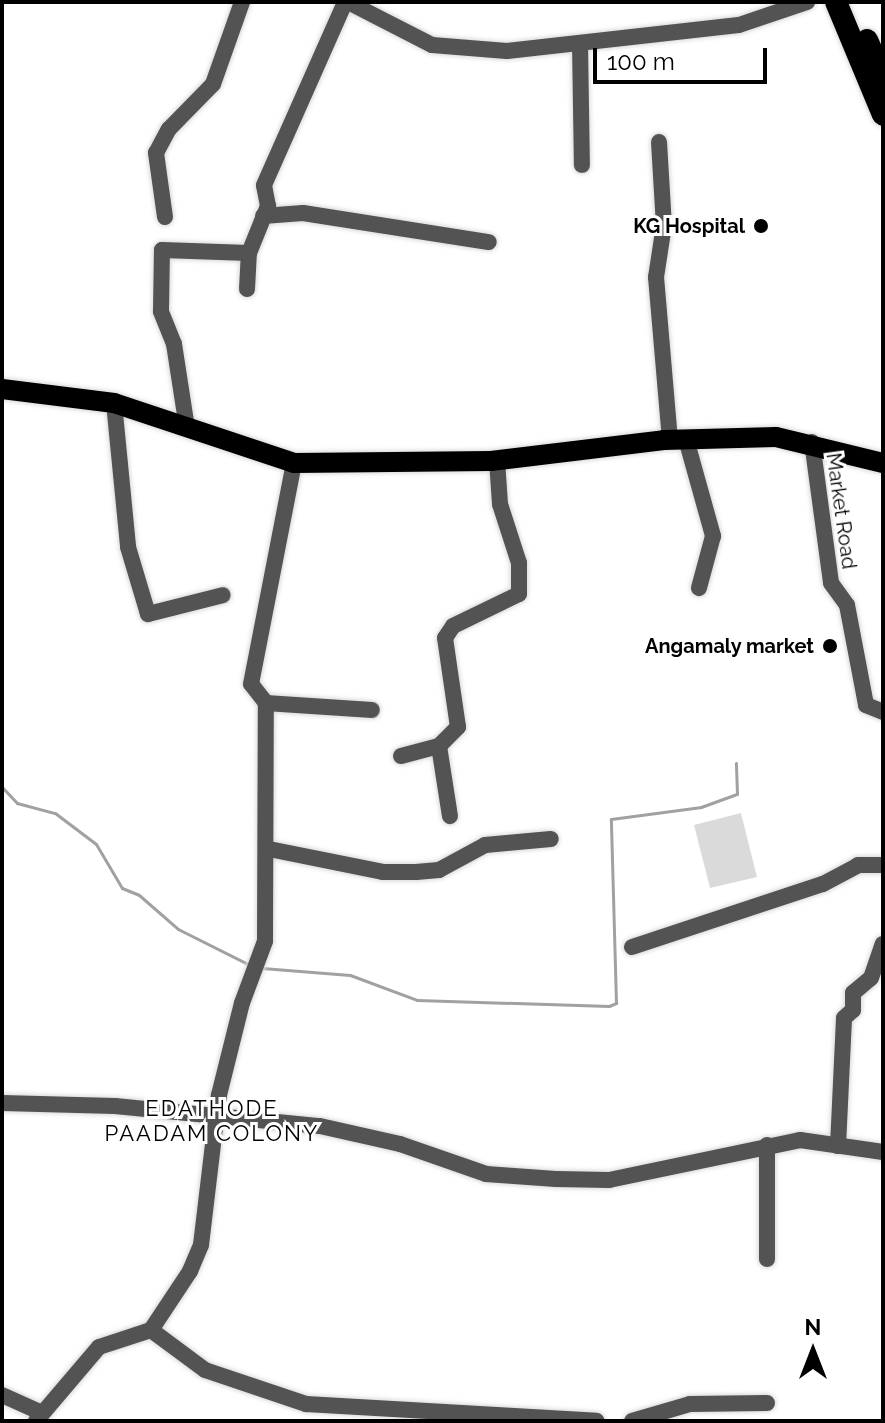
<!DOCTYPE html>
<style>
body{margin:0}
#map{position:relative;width:885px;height:1423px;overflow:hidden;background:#fff;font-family:Raleway,sans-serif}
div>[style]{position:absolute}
.green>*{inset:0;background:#dadada}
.stream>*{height:3px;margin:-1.5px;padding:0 1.5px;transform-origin:1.5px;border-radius:1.5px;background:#a1a1a1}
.roads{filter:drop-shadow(0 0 2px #dbdbdb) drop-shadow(0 0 2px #dbdbdb)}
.minor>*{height:16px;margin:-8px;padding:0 8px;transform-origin:8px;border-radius:8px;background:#535353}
.major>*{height:20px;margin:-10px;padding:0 10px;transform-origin:10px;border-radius:10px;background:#000}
.highway>*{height:22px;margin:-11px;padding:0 11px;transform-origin:11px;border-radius:11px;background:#000}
.dots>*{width:22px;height:22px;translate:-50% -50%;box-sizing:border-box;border:4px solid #fff;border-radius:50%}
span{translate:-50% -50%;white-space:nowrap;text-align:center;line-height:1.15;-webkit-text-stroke:6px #fff;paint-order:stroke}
.poi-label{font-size:20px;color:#000;font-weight:700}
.right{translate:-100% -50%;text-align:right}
.street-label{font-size:20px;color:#000}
.neighbourhood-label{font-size:22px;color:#000;letter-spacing:2px}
.frame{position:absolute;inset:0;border:4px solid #000;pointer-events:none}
.north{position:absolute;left:773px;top:1311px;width:80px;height:80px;-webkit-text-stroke:6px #fff;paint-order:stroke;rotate:0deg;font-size:22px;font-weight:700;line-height:32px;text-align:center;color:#000}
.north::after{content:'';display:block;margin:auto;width:28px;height:36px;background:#000;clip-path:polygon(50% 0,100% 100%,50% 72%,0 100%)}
.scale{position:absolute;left:593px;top:48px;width:174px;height:36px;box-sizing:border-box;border:4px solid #000;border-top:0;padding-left:10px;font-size:24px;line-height:28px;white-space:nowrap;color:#000;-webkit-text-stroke:6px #fff;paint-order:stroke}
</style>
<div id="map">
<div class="green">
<i style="clip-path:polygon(741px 813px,757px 877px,710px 888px,694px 825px)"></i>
</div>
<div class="stream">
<i style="left:2px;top:787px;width:22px;rotate:47deg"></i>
<i style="left:17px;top:803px;width:39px;rotate:15deg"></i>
<i style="left:55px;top:813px;width:51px;rotate:37.1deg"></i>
<i style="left:96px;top:844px;width:51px;rotate:59.4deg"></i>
<i style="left:122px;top:888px;width:18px;rotate:22deg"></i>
<i style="left:139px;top:895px;width:52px;rotate:41.1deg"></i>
<i style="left:178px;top:929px;width:80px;rotate:26.6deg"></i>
<i style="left:262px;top:968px;width:88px;rotate:4.5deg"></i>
<i style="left:350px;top:975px;width:72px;rotate:20.5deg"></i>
<i style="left:417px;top:1000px;width:192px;rotate:1.8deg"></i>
<i style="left:609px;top:1006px;width:8px;rotate:-23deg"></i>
<i style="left:616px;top:1003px;width:184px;rotate:-91.6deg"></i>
<i style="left:611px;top:819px;width:91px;rotate:-7.6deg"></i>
<i style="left:701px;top:807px;width:38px;rotate:-20deg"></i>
<i style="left:737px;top:794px;width:31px;rotate:-92deg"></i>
</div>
<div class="roads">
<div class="minor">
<i style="left:348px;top:2px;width:94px;rotate:27.1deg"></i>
<i style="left:432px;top:45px;width:75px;rotate:4.6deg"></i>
<i style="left:507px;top:51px;width:233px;rotate:-6.4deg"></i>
<i style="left:739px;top:25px;width:72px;rotate:-18.7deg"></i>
<i style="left:580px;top:43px;width:122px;rotate:89.1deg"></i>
<i style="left:659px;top:142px;width:83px;rotate:86.6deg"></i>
<i style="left:664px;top:225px;width:53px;rotate:98.7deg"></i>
<i style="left:656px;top:277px;width:163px;rotate:85.1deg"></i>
<i style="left:263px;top:216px;width:40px;rotate:-4.3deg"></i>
<i style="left:303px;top:213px;width:188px;rotate:8.9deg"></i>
<i style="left:165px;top:217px;width:65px;rotate:-98deg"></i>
<i style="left:156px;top:153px;width:27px;rotate:-62deg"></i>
<i style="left:169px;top:129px;width:63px;rotate:-45.6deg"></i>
<i style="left:213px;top:84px;width:87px;rotate:-70.5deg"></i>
<i style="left:247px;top:289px;width:36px;rotate:-87deg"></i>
<i style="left:249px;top:253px;width:51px;rotate:-68deg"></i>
<i style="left:268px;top:206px;width:21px;rotate:-101deg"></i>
<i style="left:264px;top:185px;width:200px;rotate:-66.1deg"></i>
<i style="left:114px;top:403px;width:145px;rotate:84.4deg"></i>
<i style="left:128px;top:547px;width:70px;rotate:73.4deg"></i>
<i style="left:148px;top:614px;width:77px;rotate:-14.2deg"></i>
<i style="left:187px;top:428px;width:85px;rotate:-98.8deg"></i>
<i style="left:174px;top:344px;width:35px;rotate:-112deg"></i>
<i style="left:161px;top:311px;width:61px;rotate:-89.1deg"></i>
<i style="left:162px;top:250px;width:87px;rotate:2deg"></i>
<i style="left:686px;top:439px;width:101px;rotate:74.4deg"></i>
<i style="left:713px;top:536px;width:54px;rotate:105.1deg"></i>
<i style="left:812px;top:442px;width:142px;rotate:82.3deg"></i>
<i style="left:831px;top:583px;width:27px;rotate:54deg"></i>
<i style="left:847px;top:605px;width:102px;rotate:79.2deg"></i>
<i style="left:866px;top:705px;width:18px;rotate:22deg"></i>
<i style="left:266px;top:703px;width:106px;rotate:3.8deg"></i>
<i style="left:439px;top:746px;width:71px;rotate:81.1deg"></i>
<i style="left:401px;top:756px;width:39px;rotate:-15deg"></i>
<i style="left:439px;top:746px;width:27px;rotate:-45deg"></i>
<i style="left:458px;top:727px;width:90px;rotate:-98.3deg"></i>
<i style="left:445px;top:638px;width:14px;rotate:-56deg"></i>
<i style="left:453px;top:626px;width:73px;rotate:-25.9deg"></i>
<i style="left:519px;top:594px;width:31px;rotate:-90deg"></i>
<i style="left:519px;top:563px;width:62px;rotate:-107.9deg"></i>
<i style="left:500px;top:504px;width:44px;rotate:-93.9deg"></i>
<i style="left:269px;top:849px;width:116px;rotate:11.4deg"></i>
<i style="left:383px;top:872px;width:33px"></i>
<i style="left:416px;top:872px;width:23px;rotate:-5deg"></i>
<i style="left:439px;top:870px;width:52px;rotate:-28.5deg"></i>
<i style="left:485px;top:845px;width:66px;rotate:-5.2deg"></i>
<i style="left:632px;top:947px;width:201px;rotate:-18.3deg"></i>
<i style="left:823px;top:884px;width:40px;rotate:-28deg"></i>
<i style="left:858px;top:865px;width:25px"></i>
<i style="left:2px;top:1103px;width:113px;rotate:1.5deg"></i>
<i style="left:115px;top:1106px;width:206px;rotate:5.6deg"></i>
<i style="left:320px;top:1126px;width:82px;rotate:12.7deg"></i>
<i style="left:400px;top:1144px;width:91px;rotate:19.2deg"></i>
<i style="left:486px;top:1174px;width:70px;rotate:4.1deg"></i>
<i style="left:556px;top:1179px;width:53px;rotate:1.1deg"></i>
<i style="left:609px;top:1180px;width:195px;rotate:-11.8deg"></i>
<i style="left:800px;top:1140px;width:84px;rotate:8.2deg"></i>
<i style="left:767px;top:1145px;width:114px;rotate:90deg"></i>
<i style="left:838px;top:1146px;width:128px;rotate:-87.3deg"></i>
<i style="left:844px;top:1018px;width:12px;rotate:-42deg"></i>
<i style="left:853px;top:1010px;width:17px;rotate:-90deg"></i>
<i style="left:853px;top:993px;width:23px;rotate:-40deg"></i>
<i style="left:871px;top:978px;width:36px;rotate:-71deg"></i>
<i style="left:151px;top:1330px;width:67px;rotate:36.5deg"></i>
<i style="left:205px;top:1370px;width:107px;rotate:18.6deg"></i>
<i style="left:306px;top:1404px;width:291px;rotate:3.3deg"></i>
<i style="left:2px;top:1395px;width:44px;rotate:24.2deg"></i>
<i style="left:36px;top:1421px;width:97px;rotate:-49.6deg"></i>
<i style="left:99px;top:1347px;width:55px;rotate:-18.1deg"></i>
<i style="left:151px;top:1330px;width:71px;rotate:-56.5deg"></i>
<i style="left:190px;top:1271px;width:28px;rotate:-67deg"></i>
<i style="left:201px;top:1245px;width:151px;rotate:-83.2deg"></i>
<i style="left:219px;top:1095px;width:95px;rotate:-76deg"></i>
<i style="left:242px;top:1003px;width:66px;rotate:-69.6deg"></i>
<i style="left:265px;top:941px;width:238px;rotate:-89.8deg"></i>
<i style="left:266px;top:703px;width:24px;rotate:-128deg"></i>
<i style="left:251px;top:684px;width:225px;rotate:-79deg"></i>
<i style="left:632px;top:1421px;width:60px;rotate:-16.3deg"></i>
<i style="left:690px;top:1404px;width:77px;rotate:-0.7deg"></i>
</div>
<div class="major">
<i style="left:2px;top:389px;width:113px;rotate:7.1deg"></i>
<i style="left:114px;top:403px;width:190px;rotate:18.4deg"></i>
<i style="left:294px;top:463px;width:197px;rotate:-0.6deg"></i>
<i style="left:491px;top:461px;width:174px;rotate:-6.9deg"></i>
<i style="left:664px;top:440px;width:112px;rotate:-1.5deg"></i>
<i style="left:776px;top:437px;width:110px;rotate:13.7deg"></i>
</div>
<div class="highway">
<i style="left:836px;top:2px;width:122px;rotate:67.4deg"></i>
<i style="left:867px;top:40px;width:39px;rotate:66deg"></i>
</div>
</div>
<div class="dots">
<i style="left:761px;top:226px;background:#000"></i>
<i style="left:830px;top:646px;background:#000"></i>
</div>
<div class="poi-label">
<span class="right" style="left:745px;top:226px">KG Hospital</span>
<span class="right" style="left:814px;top:646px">Angamaly market</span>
</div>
<div class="street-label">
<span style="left:841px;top:511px;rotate:82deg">Market Road</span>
</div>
<div class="neighbourhood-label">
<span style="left:212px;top:1121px">EDATHODE<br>PAADAM COLONY</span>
</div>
<div class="frame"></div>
<div class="north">N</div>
<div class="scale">100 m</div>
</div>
